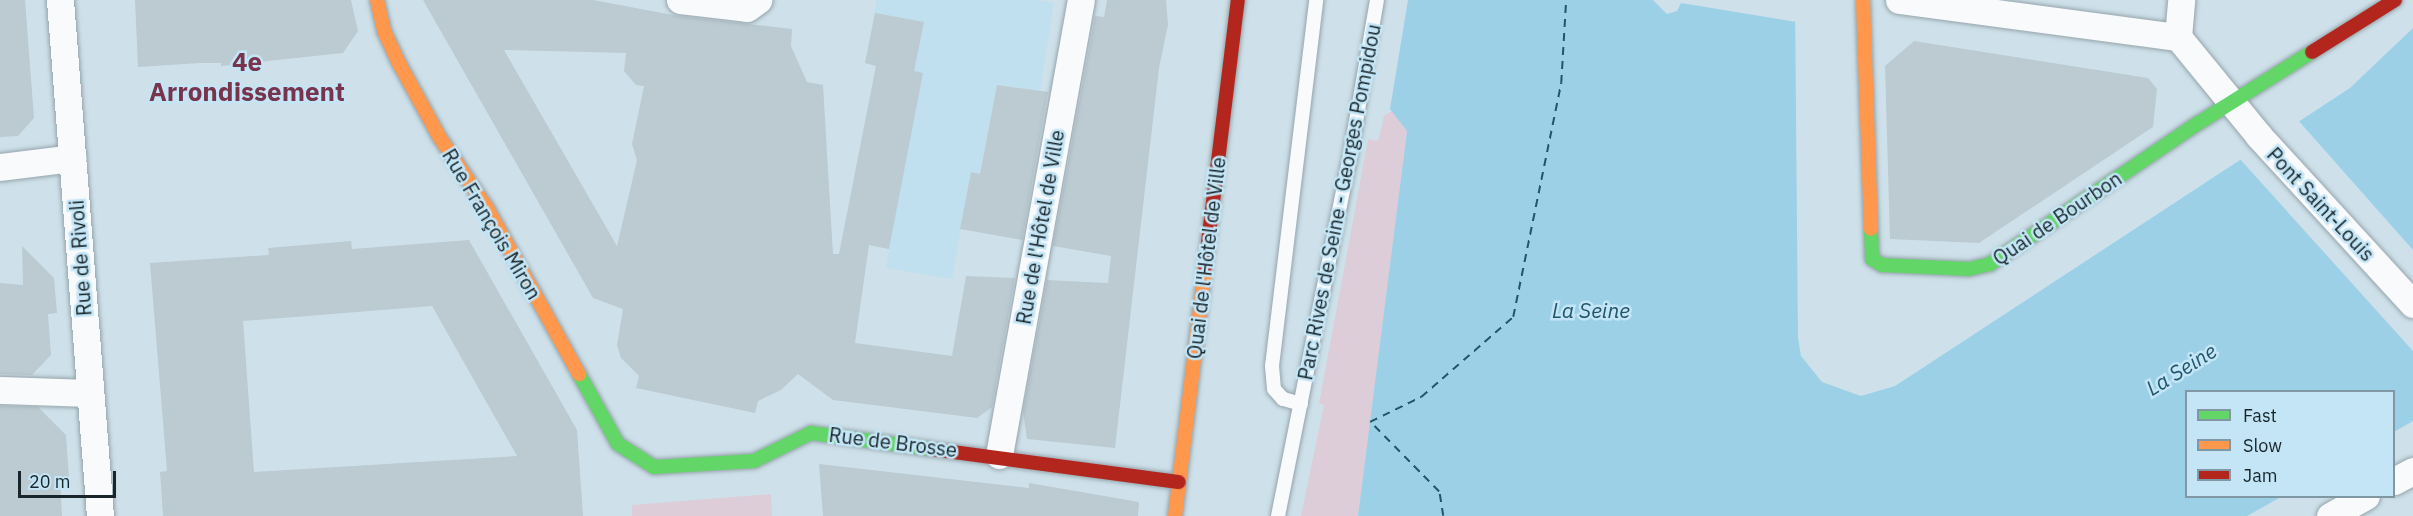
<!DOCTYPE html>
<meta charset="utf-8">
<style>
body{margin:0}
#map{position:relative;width:2413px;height:516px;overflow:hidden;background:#cee1ea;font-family:"IBM Plex Sans",sans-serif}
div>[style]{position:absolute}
.built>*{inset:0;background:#c0e0ef}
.green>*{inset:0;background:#ddcdd8}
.water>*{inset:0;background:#9cd0e7}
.pier>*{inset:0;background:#cee1ea}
.ferry>*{height:1.5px;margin-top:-0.75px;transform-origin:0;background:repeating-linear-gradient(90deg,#20556a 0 8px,transparent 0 14px)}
.building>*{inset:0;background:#bccad2}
.roads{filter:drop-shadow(0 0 2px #96a4ab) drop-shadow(0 0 2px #96a4ab)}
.lane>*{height:14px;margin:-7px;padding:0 7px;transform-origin:7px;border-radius:7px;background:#f8fafc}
.street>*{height:27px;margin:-13.5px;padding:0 13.5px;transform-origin:13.5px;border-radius:13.5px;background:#f8fafc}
.fast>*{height:14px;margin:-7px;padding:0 7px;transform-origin:7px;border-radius:7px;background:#63d668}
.slow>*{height:14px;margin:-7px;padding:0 7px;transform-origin:7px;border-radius:7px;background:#ff974d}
.jam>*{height:14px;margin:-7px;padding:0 7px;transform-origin:7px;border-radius:7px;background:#b3261e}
span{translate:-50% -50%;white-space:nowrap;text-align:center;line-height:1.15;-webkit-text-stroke:5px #c3e5f5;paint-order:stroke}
.street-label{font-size:20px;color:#18252b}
.water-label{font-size:21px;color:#20556a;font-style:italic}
.district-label{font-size:26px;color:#78334d;font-weight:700}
.legend{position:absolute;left:2185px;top:390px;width:210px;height:108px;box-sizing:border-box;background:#c3e5f5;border:2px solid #7f98a4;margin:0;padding:8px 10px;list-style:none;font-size:18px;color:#18252b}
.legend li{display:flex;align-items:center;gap:12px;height:30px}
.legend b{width:30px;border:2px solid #7f98a4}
.scale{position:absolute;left:18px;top:471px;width:98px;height:27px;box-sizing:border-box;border:3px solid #18252b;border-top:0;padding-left:8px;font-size:18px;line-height:21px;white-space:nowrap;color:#18252b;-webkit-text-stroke:4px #c3e5f5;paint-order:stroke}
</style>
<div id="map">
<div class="built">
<i style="clip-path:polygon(877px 0,1037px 0,1054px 3px,1040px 91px,997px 85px,980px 174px,971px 173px,952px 279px,886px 268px,889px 249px,848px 241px,847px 247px,841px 244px,876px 66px,865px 63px)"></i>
</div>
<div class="green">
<i style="clip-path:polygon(1392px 111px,1407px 131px,1358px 516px,1301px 516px,1324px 405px,1319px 404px,1368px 139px,1378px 141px,1384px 116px)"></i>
<i style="clip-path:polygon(771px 494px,772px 516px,632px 516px,632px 505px)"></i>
</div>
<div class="water">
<i style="clip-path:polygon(1408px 0,1795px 0,1798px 338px,1801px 356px,1822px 382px,1861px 396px,1895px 386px,2350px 88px,2413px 28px,2413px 421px,2394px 432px,2394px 392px,2186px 392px,2186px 496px,2281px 497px,2247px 516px,1358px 516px,1407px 131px,1390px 109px)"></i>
</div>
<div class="pier">
<i style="clip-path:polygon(1653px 0,1798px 0,1797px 22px,1681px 3px,1677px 11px,1667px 14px)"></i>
<i style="clip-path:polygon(2297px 119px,2413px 250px,2413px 351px,2239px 158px)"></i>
</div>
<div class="ferry">
<i style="left:1443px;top:516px;width:24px;rotate:-99deg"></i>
<i style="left:1439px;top:492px;width:98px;rotate:-134.6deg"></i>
<i style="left:1370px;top:422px;width:57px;rotate:-26.1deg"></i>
<i style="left:1421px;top:397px;width:122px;rotate:-41deg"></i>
<i style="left:1513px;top:317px;width:239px;rotate:-78.4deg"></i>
<i style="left:1561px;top:83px;width:83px;rotate:-86.6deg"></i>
</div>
<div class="building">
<i style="clip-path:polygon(0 0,25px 0,34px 118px,18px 136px,0 137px)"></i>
<i style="clip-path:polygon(135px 0,351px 0,358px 31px,343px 53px,221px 66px,221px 63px,200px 63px,138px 67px)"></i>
<i style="clip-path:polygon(evenodd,423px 0,593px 0,678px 16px,792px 29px,791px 46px,807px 82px,823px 85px,833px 254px,839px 254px,876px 66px,865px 63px,875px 13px,924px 22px,914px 71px,923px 73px,889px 249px,869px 245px,855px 343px,952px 356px,966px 276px,1015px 278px,992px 407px,977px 418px,833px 400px,798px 374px,781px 390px,758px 401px,755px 413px,636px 388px,639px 376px,621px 358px,617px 345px,623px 309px,593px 298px,423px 0,504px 50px,626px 53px,624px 71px,636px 85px,644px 86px,632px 144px,637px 160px,617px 246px,504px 50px)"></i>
<i style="clip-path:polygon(1107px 0,1166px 0,1168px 25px,1159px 68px,1115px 448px,1027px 439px,1023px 412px,1047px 280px,1108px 283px,1111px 256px,1053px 246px,1095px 16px,1104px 17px)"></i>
<i style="clip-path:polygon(1914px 41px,2148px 78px,2157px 89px,2153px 127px,1979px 243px,1890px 239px,1885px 66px)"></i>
<i style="clip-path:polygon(997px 85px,1048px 92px,1022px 240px,960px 229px,971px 172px,980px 174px)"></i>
<i style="clip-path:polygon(evenodd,469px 240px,577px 430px,583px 516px,163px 516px,160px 472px,167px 471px,150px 263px,269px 255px,268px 248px,351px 241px,352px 249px,469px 240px,432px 306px,517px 456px,254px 472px,243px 321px,432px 306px)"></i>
<i style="clip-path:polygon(22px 246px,54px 278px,57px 313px,48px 314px,51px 355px,32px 375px,0 374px,0 283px,23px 285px)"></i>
<i style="clip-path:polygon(0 406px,38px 407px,66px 435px,69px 478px,60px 479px,62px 516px,0 516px)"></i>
<i style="clip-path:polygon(819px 464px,1029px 488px,1029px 483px,1139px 502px,1138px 516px,823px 516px)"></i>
</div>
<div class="roads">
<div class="lane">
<i style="left:1301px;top:404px;width:19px;rotate:-164deg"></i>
<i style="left:1283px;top:399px;width:13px;rotate:-132deg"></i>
<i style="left:1274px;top:389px;width:23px;rotate:-95deg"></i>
<i style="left:1272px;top:366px;width:369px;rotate:-83.1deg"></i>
<i style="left:1278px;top:516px;width:361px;rotate:-78.7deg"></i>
<i style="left:1349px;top:162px;width:164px;rotate:-80.2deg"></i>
</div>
<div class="street">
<i style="left:60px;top:0;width:518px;rotate:85.57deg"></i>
<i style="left:680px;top:0;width:67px;rotate:6.8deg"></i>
<i style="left:747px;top:8px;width:14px;rotate:-36deg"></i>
<i style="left:1899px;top:0;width:281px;rotate:7.6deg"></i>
<i style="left:2178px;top:37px;width:128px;rotate:50.7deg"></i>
<i style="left:2259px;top:136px;width:228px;rotate:47.5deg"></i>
<i style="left:2178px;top:37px;width:37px;rotate:-85deg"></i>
<i style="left:0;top:167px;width:73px;rotate:-7.1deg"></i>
<i style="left:0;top:390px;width:90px;rotate:1.9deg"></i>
<i style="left:999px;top:455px;width:462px;rotate:-79.8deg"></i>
<i style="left:2394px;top:481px;width:21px;rotate:-28deg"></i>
<i style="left:2330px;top:516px;width:41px;rotate:-29.1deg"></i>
</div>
<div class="fast">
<i style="left:1871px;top:229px;width:30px;rotate:88deg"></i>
<i style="left:1872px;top:259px;width:12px;rotate:31deg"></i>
<i style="left:1882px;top:265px;width:87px;rotate:2.6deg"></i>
<i style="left:1969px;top:269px;width:22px;rotate:-13deg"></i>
<i style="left:1990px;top:264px;width:250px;rotate:-34.1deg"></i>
<i style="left:2197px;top:124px;width:136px;rotate:-32.1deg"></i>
<i style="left:579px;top:374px;width:80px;rotate:60.9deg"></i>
<i style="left:618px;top:444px;width:43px;rotate:32.6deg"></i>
<i style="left:654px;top:467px;width:100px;rotate:-3.4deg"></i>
<i style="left:754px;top:461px;width:64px;rotate:-26.2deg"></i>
<i style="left:811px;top:433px;width:121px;rotate:7.6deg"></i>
</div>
<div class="slow">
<i style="left:377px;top:0;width:32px;rotate:77deg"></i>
<i style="left:384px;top:31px;width:38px;rotate:65deg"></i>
<i style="left:400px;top:65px;width:83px;rotate:61.3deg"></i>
<i style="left:440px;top:138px;width:84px;rotate:56.1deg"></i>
<i style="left:487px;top:208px;width:190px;rotate:61deg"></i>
<i style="left:1863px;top:0;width:229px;rotate:88deg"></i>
<i style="left:1175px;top:516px;width:251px;rotate:-83.1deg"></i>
</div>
<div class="jam">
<i style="left:2312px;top:52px;width:98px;rotate:-32.1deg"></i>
<i style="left:1205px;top:267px;width:269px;rotate:-83deg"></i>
<i style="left:931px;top:449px;width:250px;rotate:7.6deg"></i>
</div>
</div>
<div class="street-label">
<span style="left:1339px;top:202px;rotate:-79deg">Parc Rives de Seine - Georges Pompidou</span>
<span style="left:2321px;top:204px;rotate:47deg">Pont Saint-Louis</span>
<span style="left:2057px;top:218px;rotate:-34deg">Quai de Bourbon</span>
<span style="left:492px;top:224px;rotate:59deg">Rue François Miron</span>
<span style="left:1040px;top:227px;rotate:-80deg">Rue de l'Hôtel de Ville</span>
<span style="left:80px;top:258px;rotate:-94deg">Rue de Rivoli</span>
<span style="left:1206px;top:258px;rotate:-83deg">Quai de l'Hôtel de Ville</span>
<span style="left:893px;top:442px;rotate:7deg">Rue de Brosse</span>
</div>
<div class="water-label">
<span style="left:1591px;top:310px">La Seine</span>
<span style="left:2181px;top:369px;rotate:-32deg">La Seine</span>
</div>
<div class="district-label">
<span style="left:247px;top:77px">4e<br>Arrondissement</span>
</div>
<ul class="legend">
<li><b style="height:8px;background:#63d668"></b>Fast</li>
<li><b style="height:8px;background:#ff974d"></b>Slow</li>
<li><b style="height:8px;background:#b3261e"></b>Jam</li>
</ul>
<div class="scale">20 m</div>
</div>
